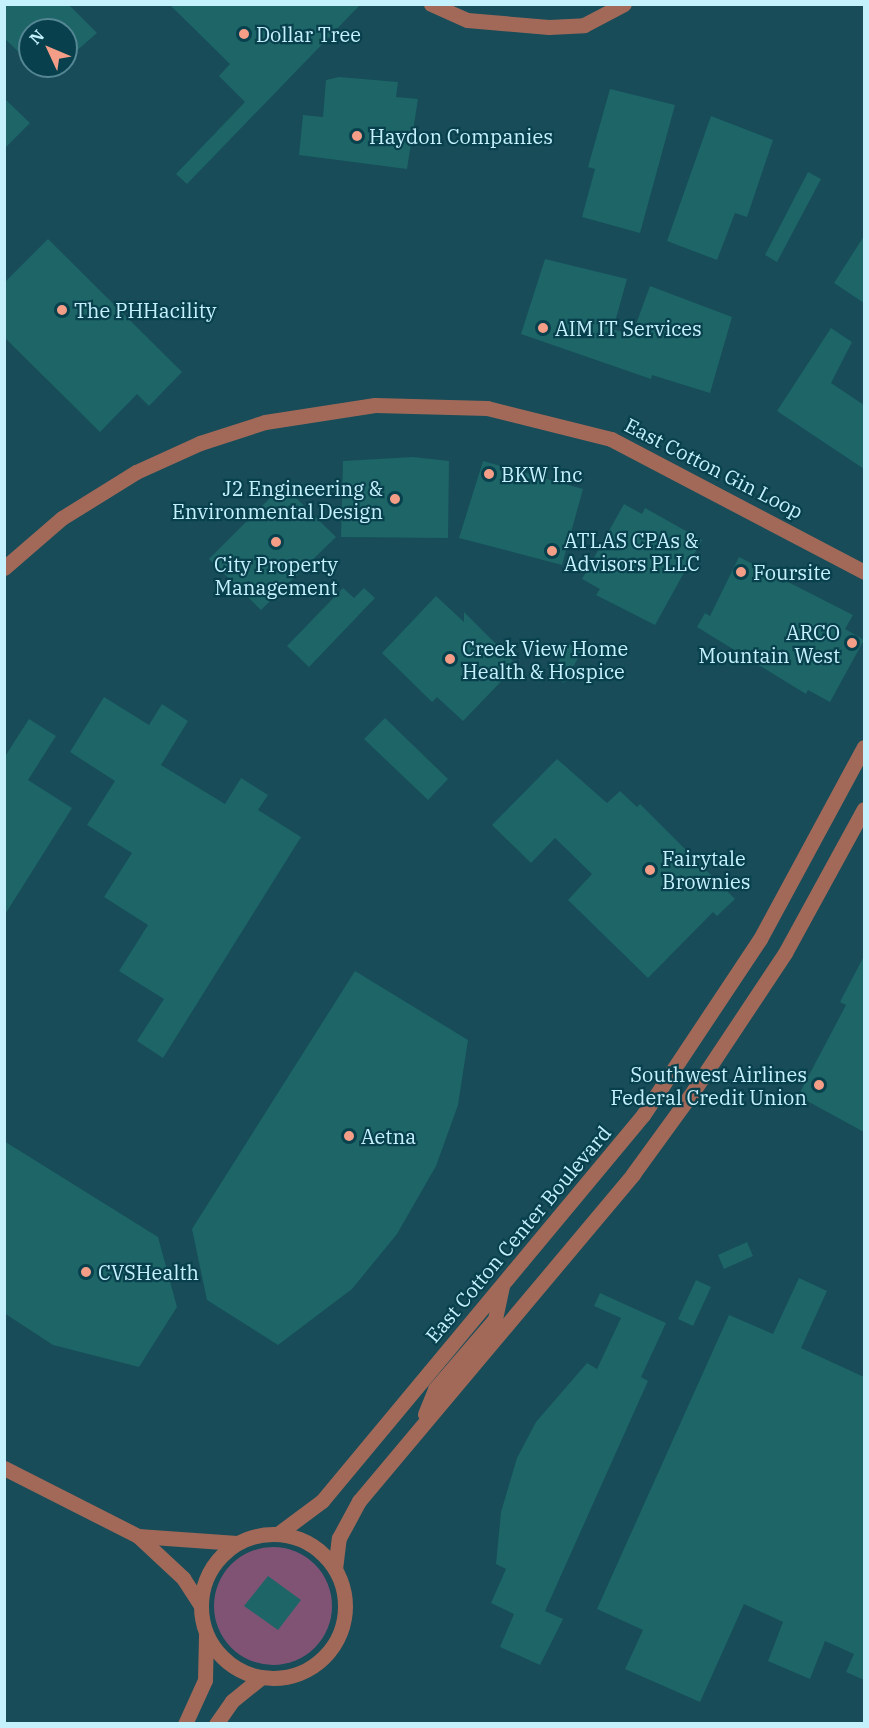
<!DOCTYPE html>
<style>
body{margin:0}
#map{position:relative;width:869px;height:1728px;overflow:hidden;background:#174c58;font-family:"IBM Plex Serif",serif}
div>[style]{position:absolute}
.green>*{inset:0;background:#805375}
.round{border-radius:50%}
.building>*{inset:0;background:#1d6566}
.street>*{height:15px;margin:-7.5px;padding:0 7.5px;transform-origin:7.5px;border-radius:7.5px;background:#a26959}
.street>.ring{margin:-7.5px;padding:0;box-sizing:content-box;background:none;border:15px solid #a26959;border-radius:50%}
.dots>*{width:16px;height:16px;translate:-50% -50%;box-sizing:border-box;border:3px solid #08414d;border-radius:50%}
span{translate:-50% -50%;white-space:nowrap;text-align:center;line-height:1.15;-webkit-text-stroke:4.5px #08414d;paint-order:stroke}
.poi-label{font-size:20px;color:#c5f1fd}
.left{translate:0 -50%;text-align:left}
.right{translate:-100% -50%;text-align:right}
.street-label{font-size:20px;color:#c5f1fd}
.frame{position:absolute;inset:0;border:6px solid #c5f1fd;pointer-events:none}
.north{position:absolute;left:18px;top:18px;width:60px;height:60px;box-sizing:border-box;background:#08414d;border:2px solid #548793;border-radius:50%;rotate:314deg;font-size:16px;font-weight:700;line-height:24px;text-align:center;color:#c5f1fd}
.north::after{content:'';display:block;margin:auto;width:21px;height:27px;background:#f49e87;clip-path:polygon(50% 0,100% 100%,50% 72%,0 100%)}
</style>
<div id="map">
<div class="green">
<i class="round" style="left:214px;top:1547px;width:118px;height:118px"></i>
</div>
<div class="building">
<i style="clip-path:polygon(4px 4px,68px 4px,97px 33px,66px 60px,66px 30px,30px 30px,30px 63px,4px 38px)"></i>
<i style="clip-path:polygon(169px 4px,361px 4px,187px 184px,176px 174px,245px 102px,219px 76px,230px 64px)"></i>
<i style="clip-path:polygon(339px 77px,398px 82px,396px 97px,418px 99px,407px 169px,299px 155px,303px 115px,323px 117px,326px 80px)"></i>
<i style="clip-path:polygon(610px 89px,675px 105px,640px 233px,582px 217px,595px 169px,588px 167px)"></i>
<i style="clip-path:polygon(4px 98px,30px 123px,4px 149px)"></i>
<i style="clip-path:polygon(711px 116px,773px 140px,747px 217px,735px 213px,717px 260px,667px 241px)"></i>
<i style="clip-path:polygon(808px 172px,821px 179px,777px 262px,765px 255px)"></i>
<i style="clip-path:polygon(864px 236px,864px 303px,834px 283px)"></i>
<i style="clip-path:polygon(48px 239px,182px 372px,149px 406px,137px 394px,100px 432px,4px 337px,4px 283px)"></i>
<i style="clip-path:polygon(545px 259px,627px 279px,613px 329px,632px 335px,650px 286px,732px 317px,710px 393px,652px 375px,651px 379px,521px 334px)"></i>
<i style="clip-path:polygon(831px 328px,852px 342px,831px 383px,864px 405px,864px 469px,777px 411px)"></i>
<i style="clip-path:polygon(413px 457px,449px 461px,448px 538px,341px 537px,343px 461px)"></i>
<i style="clip-path:polygon(483px 461px,583px 489px,562px 565px,459px 538px)"></i>
<i style="clip-path:polygon(283px 485px,336px 537px,261px 610px,209px 559px)"></i>
<i style="clip-path:polygon(624px 504px,642px 514px,645px 508px,702px 540px,655px 625px,596px 595px,600px 589px,582px 579px)"></i>
<i style="clip-path:polygon(739px 557px,853px 615px,845px 629px,864px 640px,830px 702px,808px 690px,806px 694px,697px 627px,705px 613px,710px 616px)"></i>
<i style="clip-path:polygon(343px 588px,354px 598px,364px 588px,375px 598px,309px 667px,287px 646px)"></i>
<i style="clip-path:polygon(436px 596px,464px 622px,464px 612px,517px 665px,463px 721px,437px 697px,432px 702px,382px 653px)"></i>
<i style="clip-path:polygon(568px 644px,582px 651px,564px 683px,551px 675px)"></i>
<i style="clip-path:polygon(104px 697px,149px 725px,162px 704px,188px 721px,161px 765px,225px 804px,241px 778px,268px 795px,258px 810px,301px 837px,163px 1058px,137px 1041px,164px 999px,119px 971px,148px 925px,104px 897px,132px 853px,87px 825px,115px 781px,70px 752px)"></i>
<i style="clip-path:polygon(385px 718px,448px 779px,428px 800px,364px 739px)"></i>
<i style="clip-path:polygon(29px 719px,56px 736px,28px 780px,72px 808px,4px 916px,4px 758px)"></i>
<i style="clip-path:polygon(557px 759px,607px 803px,620px 791px,637px 807px,640px 804px,735px 899px,717px 916px,713px 912px,648px 978px,568px 900px,592px 874px,555px 838px,531px 863px,492px 825px)"></i>
<i style="clip-path:polygon(864px 956px,864px 1132px,798px 1096px,846px 1005px,840px 1002px)"></i>
<i style="clip-path:polygon(355px 971px,468px 1040px,458px 1105px,436px 1166px,397px 1234px,352px 1289px,278px 1345px,207px 1300px,192px 1229px)"></i>
<i style="clip-path:polygon(4px 1141px,158px 1237px,177px 1307px,139px 1367px,53px 1345px,4px 1313px)"></i>
<i style="clip-path:polygon(747px 1242px,753px 1256px,724px 1269px,718px 1255px)"></i>
<i style="clip-path:polygon(799px 1278px,827px 1291px,801px 1348px,864px 1377px,864px 1680px,846px 1672px,854px 1654px,825px 1641px,810px 1679px,768px 1661px,783px 1622px,744px 1604px,700px 1702px,625px 1669px,643px 1630px,597px 1609px,729px 1315px,773px 1334px)"></i>
<i style="clip-path:polygon(696px 1280px,711px 1287px,693px 1326px,678px 1319px)"></i>
<i style="clip-path:polygon(600px 1293px,666px 1323px,641px 1377px,648px 1381px,545px 1611px,563px 1619px,540px 1665px,500px 1647px,514px 1614px,491px 1603px,506px 1569px,496px 1564px,501px 1512px,517px 1458px,536px 1422px,587px 1363px,597px 1369px,621px 1318px,594px 1306px)"></i>
<i style="clip-path:polygon(268px 1576px,301px 1600px,278px 1630px,244px 1606px)"></i>
</div>
<div class="street">
<i style="left:431px;top:4px;width:39px;rotate:24deg"></i>
<i style="left:467px;top:20px;width:82px;rotate:4.9deg"></i>
<i style="left:549px;top:27px;width:35px;rotate:-3deg"></i>
<i style="left:584px;top:25px;width:45px;rotate:-27.7deg"></i>
<i style="left:4px;top:568px;width:77px;rotate:-40.8deg"></i>
<i style="left:62px;top:518px;width:87px;rotate:-31.9deg"></i>
<i style="left:136px;top:472px;width:70px;rotate:-24.4deg"></i>
<i style="left:200px;top:443px;width:68px;rotate:-17.9deg"></i>
<i style="left:265px;top:422px;width:111px;rotate:-8.8deg"></i>
<i style="left:375px;top:405px;width:112px;rotate:1.5deg"></i>
<i style="left:487px;top:408px;width:128px;rotate:14deg"></i>
<i style="left:611px;top:439px;width:286px;rotate:27.7deg"></i>
<i style="left:425px;top:1414px;width:27px;rotate:-68deg"></i>
<i style="left:435px;top:1389px;width:92px;rotate:-49.4deg"></i>
<i style="left:495px;top:1319px;width:33px;rotate:-78deg"></i>
<i style="left:4px;top:1468px;width:150px;rotate:26.9deg"></i>
<i style="left:138px;top:1536px;width:62px;rotate:43deg"></i>
<i style="left:183px;top:1578px;width:31px;rotate:57deg"></i>
<i style="left:279px;top:1533px;width:54px;rotate:-36.7deg"></i>
<i style="left:322px;top:1501px;width:502px;rotate:-50.25deg"></i>
<i style="left:643px;top:1115px;width:211px;rotate:-56.4deg"></i>
<i style="left:760px;top:939px;width:218px;rotate:-61.6deg"></i>
<i class="ring" style="left:201px;top:1534px;width:129px;height:129px"></i>
<i style="left:138px;top:1536px;width:99px;rotate:4deg"></i>
<i style="left:335px;top:1569px;width:31px;rotate:-83deg"></i>
<i style="left:339px;top:1538px;width:42px;rotate:-61.6deg"></i>
<i style="left:359px;top:1501px;width:427px;rotate:-50deg"></i>
<i style="left:633px;top:1174px;width:104px;rotate:-54deg"></i>
<i style="left:694px;top:1090px;width:164px;rotate:-56.4deg"></i>
<i style="left:785px;top:953px;width:164px;rotate:-61.3deg"></i>
<i style="left:185px;top:1724px;width:48px;rotate:-65.6deg"></i>
<i style="left:205px;top:1680px;width:45px;rotate:-88.7deg"></i>
<i style="left:216px;top:1724px;width:28px;rotate:-55deg"></i>
<i style="left:232px;top:1701px;width:38px;rotate:-39deg"></i>
</div>
<div class="dots">
<i style="left:244px;top:34px;background:#f49e87"></i>
<i style="left:357px;top:136px;background:#f49e87"></i>
<i style="left:62px;top:310px;background:#f49e87"></i>
<i style="left:543px;top:328px;background:#f49e87"></i>
<i style="left:489px;top:474px;background:#f49e87"></i>
<i style="left:395px;top:499px;background:#f49e87"></i>
<i style="left:276px;top:542px;background:#f49e87"></i>
<i style="left:552px;top:551px;background:#f49e87"></i>
<i style="left:741px;top:572px;background:#f49e87"></i>
<i style="left:852px;top:643px;background:#f49e87"></i>
<i style="left:450px;top:659px;background:#f49e87"></i>
<i style="left:650px;top:870px;background:#f49e87"></i>
<i style="left:819px;top:1085px;background:#f49e87"></i>
<i style="left:349px;top:1136px;background:#f49e87"></i>
<i style="left:86px;top:1272px;background:#f49e87"></i>
</div>
<div class="poi-label">
<span class="left" style="left:256px;top:34px">Dollar Tree</span>
<span class="left" style="left:369px;top:136px">Haydon Companies</span>
<span class="left" style="left:74px;top:310px">The PHHacility</span>
<span class="left" style="left:555px;top:328px">AIM IT Services</span>
<span class="left" style="left:501px;top:474px">BKW Inc</span>
<span class="right" style="left:383px;top:500px">J2 Engineering &amp;<br>Environmental Design</span>
<span class="left" style="left:564px;top:552px">ATLAS CPAs &amp;<br>Advisors PLLC</span>
<span style="left:276px;top:576px">City Property<br>Management</span>
<span class="left" style="left:753px;top:572px">Foursite</span>
<span class="right" style="left:840px;top:644px">ARCO<br>Mountain West</span>
<span class="left" style="left:462px;top:660px">Creek View Home<br>Health &amp; Hospice</span>
<span class="left" style="left:662px;top:870px">Fairytale<br>Brownies</span>
<span class="right" style="left:807px;top:1086px">Southwest Airlines<br>Federal Credit Union</span>
<span class="left" style="left:361px;top:1136px">Aetna</span>
<span class="left" style="left:98px;top:1272px">CVSHealth</span>
</div>
<div class="street-label">
<span style="left:714px;top:468px;rotate:27deg">East Cotton Gin Loop</span>
<span style="left:518px;top:1234px;rotate:-50deg">East Cotton Center Boulevard</span>
</div>
<div class="frame"></div>
<div class="north">N</div>
</div>
